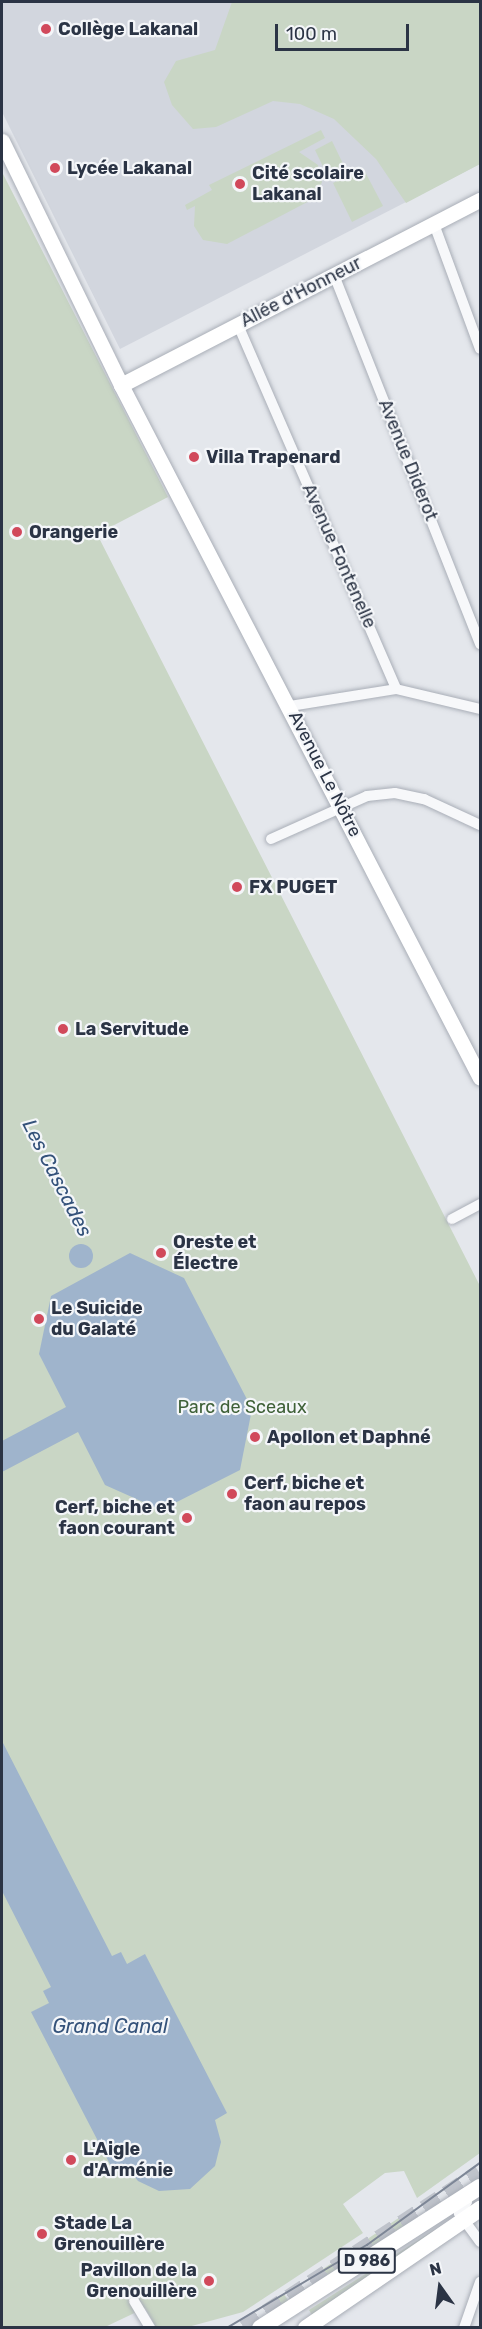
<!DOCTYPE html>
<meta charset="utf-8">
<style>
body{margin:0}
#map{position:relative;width:482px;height:2329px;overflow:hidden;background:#e4e7ec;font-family:Rubik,sans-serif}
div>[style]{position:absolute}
.built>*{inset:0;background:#d2d6de}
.green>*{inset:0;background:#c9d6c5}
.water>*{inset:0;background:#9fb4cc}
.round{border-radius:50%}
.highway-tunnel>*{height:18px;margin-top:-9px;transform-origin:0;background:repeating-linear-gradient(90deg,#bfc3cb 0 18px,transparent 0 27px)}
.roads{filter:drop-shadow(0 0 2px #a9aeb7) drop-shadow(0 0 2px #a9aeb7)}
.street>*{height:10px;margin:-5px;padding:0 5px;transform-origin:5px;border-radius:5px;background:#f7f8fa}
.secondary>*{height:15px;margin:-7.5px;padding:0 7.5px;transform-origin:7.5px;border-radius:7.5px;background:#fff}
.primary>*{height:16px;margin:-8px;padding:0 8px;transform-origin:8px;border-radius:8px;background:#fff}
.tram>*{height:1.5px;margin:-0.75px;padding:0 0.75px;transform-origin:0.75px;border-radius:0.75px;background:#7d8696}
.dots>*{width:16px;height:16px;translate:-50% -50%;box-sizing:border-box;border:3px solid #f4f6f9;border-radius:50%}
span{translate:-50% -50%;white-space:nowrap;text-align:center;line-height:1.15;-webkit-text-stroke:4.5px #f4f6f9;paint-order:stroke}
.shield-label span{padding:2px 4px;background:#f4f6f9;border:2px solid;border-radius:4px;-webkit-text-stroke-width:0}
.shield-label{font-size:16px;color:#2b3445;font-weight:700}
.poi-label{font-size:18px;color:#2b3445;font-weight:700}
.left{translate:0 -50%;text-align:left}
.right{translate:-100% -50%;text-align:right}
.street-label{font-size:18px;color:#2b3445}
.park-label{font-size:18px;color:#3f6138}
.water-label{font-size:20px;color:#34527a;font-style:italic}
.frame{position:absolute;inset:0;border:3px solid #2b3445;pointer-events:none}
.north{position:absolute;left:410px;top:2257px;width:60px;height:60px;-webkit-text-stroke:4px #f4f6f9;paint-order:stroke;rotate:346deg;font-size:16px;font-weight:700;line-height:24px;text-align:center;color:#2b3445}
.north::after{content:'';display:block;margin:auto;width:21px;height:27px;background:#2b3445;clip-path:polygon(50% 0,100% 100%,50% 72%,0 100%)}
.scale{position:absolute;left:275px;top:24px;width:134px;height:27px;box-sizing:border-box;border:3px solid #2b3445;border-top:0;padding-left:8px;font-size:18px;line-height:21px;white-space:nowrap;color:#2b3445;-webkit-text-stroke:4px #f4f6f9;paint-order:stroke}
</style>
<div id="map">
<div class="built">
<i style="clip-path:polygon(2px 2px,480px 2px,480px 164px,120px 349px,2px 112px)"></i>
</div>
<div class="green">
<i style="clip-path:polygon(232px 2px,480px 2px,480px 164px,406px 203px,376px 159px,334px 119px,300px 104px,273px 101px,216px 127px,193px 129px,172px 105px,164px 82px,176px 61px,215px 50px)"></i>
<i style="clip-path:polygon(321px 130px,325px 138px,299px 152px,318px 165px,322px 182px,315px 198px,227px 244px,203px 240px,194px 226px,195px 206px,187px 210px,185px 205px,212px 190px,209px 185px)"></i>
<i style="clip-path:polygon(332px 141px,347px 172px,330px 181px,315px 150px)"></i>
<i style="clip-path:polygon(363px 168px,383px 206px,352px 222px,333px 183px)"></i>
<i style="clip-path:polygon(2px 172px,168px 497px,97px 534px,480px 1286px,480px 2153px,417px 2198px,404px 2171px,385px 2173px,343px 2204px,363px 2233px,243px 2312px,188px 2327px,156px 2327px,145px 2308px,105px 2327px,2px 2327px)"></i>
<i style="clip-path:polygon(409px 2211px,418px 2223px,274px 2312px,268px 2303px,284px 2294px,289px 2302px,325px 2280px,320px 2271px)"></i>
<i style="clip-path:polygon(434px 2230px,438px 2235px,312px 2315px,309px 2310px)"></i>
</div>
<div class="water">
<i class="round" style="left:69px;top:1244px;width:24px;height:24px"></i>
<i style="clip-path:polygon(130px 1253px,184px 1278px,252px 1409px,240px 1470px,161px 1510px,105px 1485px,78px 1432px,2px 1472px,2px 1441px,66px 1407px,39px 1354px,51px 1296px)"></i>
<i style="clip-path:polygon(2px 1741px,112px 1956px,121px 1952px,127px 1964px,145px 1954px,227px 2113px,215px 2120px,221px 2142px,215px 2166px,190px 2189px,159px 2191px,138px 2181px,126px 2166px,114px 2172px,31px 2012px,49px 2003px,43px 1991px,51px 1987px,2px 1891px)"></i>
</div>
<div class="highway-tunnel">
<i style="left:244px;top:2328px;width:282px;rotate:-33.3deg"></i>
</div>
<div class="roads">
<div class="street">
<i style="left:434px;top:224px;width:133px;rotate:69.8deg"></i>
<i style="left:334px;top:275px;width:397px;rotate:68.4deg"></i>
<i style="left:238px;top:325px;width:397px;rotate:66.5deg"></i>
<i style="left:290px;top:706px;width:107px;rotate:-9.1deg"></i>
<i style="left:396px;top:689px;width:86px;rotate:13.4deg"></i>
<i style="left:271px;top:839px;width:105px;rotate:-24.1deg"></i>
<i style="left:367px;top:796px;width:28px;rotate:-6deg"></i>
<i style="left:395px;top:793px;width:30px;rotate:12deg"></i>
<i style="left:424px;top:799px;width:62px;rotate:24.9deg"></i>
<i style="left:452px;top:1219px;width:32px;rotate:-28deg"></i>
<i style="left:467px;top:2202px;width:14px;rotate:126deg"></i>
<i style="left:459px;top:2213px;width:36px;rotate:54deg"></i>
<i style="left:134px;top:2301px;width:31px;rotate:59deg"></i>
<i style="left:464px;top:2328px;width:49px;rotate:-70.8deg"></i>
</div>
<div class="secondary">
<i style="left:2px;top:141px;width:271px;rotate:64deg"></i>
<i style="left:121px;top:385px;width:780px;rotate:62.61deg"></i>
<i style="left:121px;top:385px;width:404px;rotate:-27.3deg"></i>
</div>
<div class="primary">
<i style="left:260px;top:2328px;width:261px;rotate:-32.7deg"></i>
<i style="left:306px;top:2328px;width:211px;rotate:-34.4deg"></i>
</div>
</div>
<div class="tram">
<i style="left:227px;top:2328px;width:163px;rotate:-30.7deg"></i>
<i style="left:367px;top:2245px;width:140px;rotate:-36deg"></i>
</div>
<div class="dots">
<i style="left:46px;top:29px;background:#d1495b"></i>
<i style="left:55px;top:168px;background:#d1495b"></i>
<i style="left:240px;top:184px;background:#d1495b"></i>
<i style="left:194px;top:457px;background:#d1495b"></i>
<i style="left:17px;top:532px;background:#d1495b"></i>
<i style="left:237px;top:887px;background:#d1495b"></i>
<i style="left:63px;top:1029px;background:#d1495b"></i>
<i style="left:161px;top:1253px;background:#d1495b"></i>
<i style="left:39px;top:1319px;background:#d1495b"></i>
<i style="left:255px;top:1437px;background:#d1495b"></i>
<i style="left:232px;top:1494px;background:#d1495b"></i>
<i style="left:187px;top:1518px;background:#d1495b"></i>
<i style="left:71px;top:2160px;background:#d1495b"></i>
<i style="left:42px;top:2234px;background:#d1495b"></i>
<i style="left:209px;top:2281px;background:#d1495b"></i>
</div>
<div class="shield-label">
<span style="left:367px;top:2261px">D 986</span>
</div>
<div class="poi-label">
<span class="left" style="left:58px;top:29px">Collège Lakanal</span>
<span class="left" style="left:67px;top:168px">Lycée Lakanal</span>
<span class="left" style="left:252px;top:184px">Cité scolaire<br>Lakanal</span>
<span class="left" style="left:206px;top:457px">Villa Trapenard</span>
<span class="left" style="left:29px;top:532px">Orangerie</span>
<span class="left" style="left:249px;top:887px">FX PUGET</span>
<span class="left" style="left:75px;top:1029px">La Servitude</span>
<span class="left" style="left:173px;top:1253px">Oreste et<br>Électre</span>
<span class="left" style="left:51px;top:1319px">Le Suicide<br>du Galaté</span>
<span class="left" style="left:267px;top:1437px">Apollon et Daphné</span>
<span class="left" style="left:244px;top:1494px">Cerf, biche et<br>faon au repos</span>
<span class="right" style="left:175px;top:1518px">Cerf, biche et<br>faon courant</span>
<span class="left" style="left:83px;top:2160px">L'Aigle<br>d'Arménie</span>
<span class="left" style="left:54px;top:2234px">Stade La<br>Grenouillère</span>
<span class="right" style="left:197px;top:2281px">Pavillon de la<br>Grenouillère</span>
</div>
<div class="street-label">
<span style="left:301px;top:292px;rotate:-27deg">Allée d'Honneur</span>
<span style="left:408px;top:460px;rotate:68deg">Avenue Diderot</span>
<span style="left:339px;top:556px;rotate:66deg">Avenue Fontenelle</span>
<span style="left:325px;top:774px;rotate:63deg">Avenue Le Nôtre</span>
</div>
<div class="park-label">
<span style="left:242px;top:1407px">Parc de Sceaux</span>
</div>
<div class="water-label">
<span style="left:57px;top:1178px;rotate:63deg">Les Cascades</span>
<span style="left:110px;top:2026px">Grand Canal</span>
</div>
<div class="frame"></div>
<div class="north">N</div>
<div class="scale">100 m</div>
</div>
